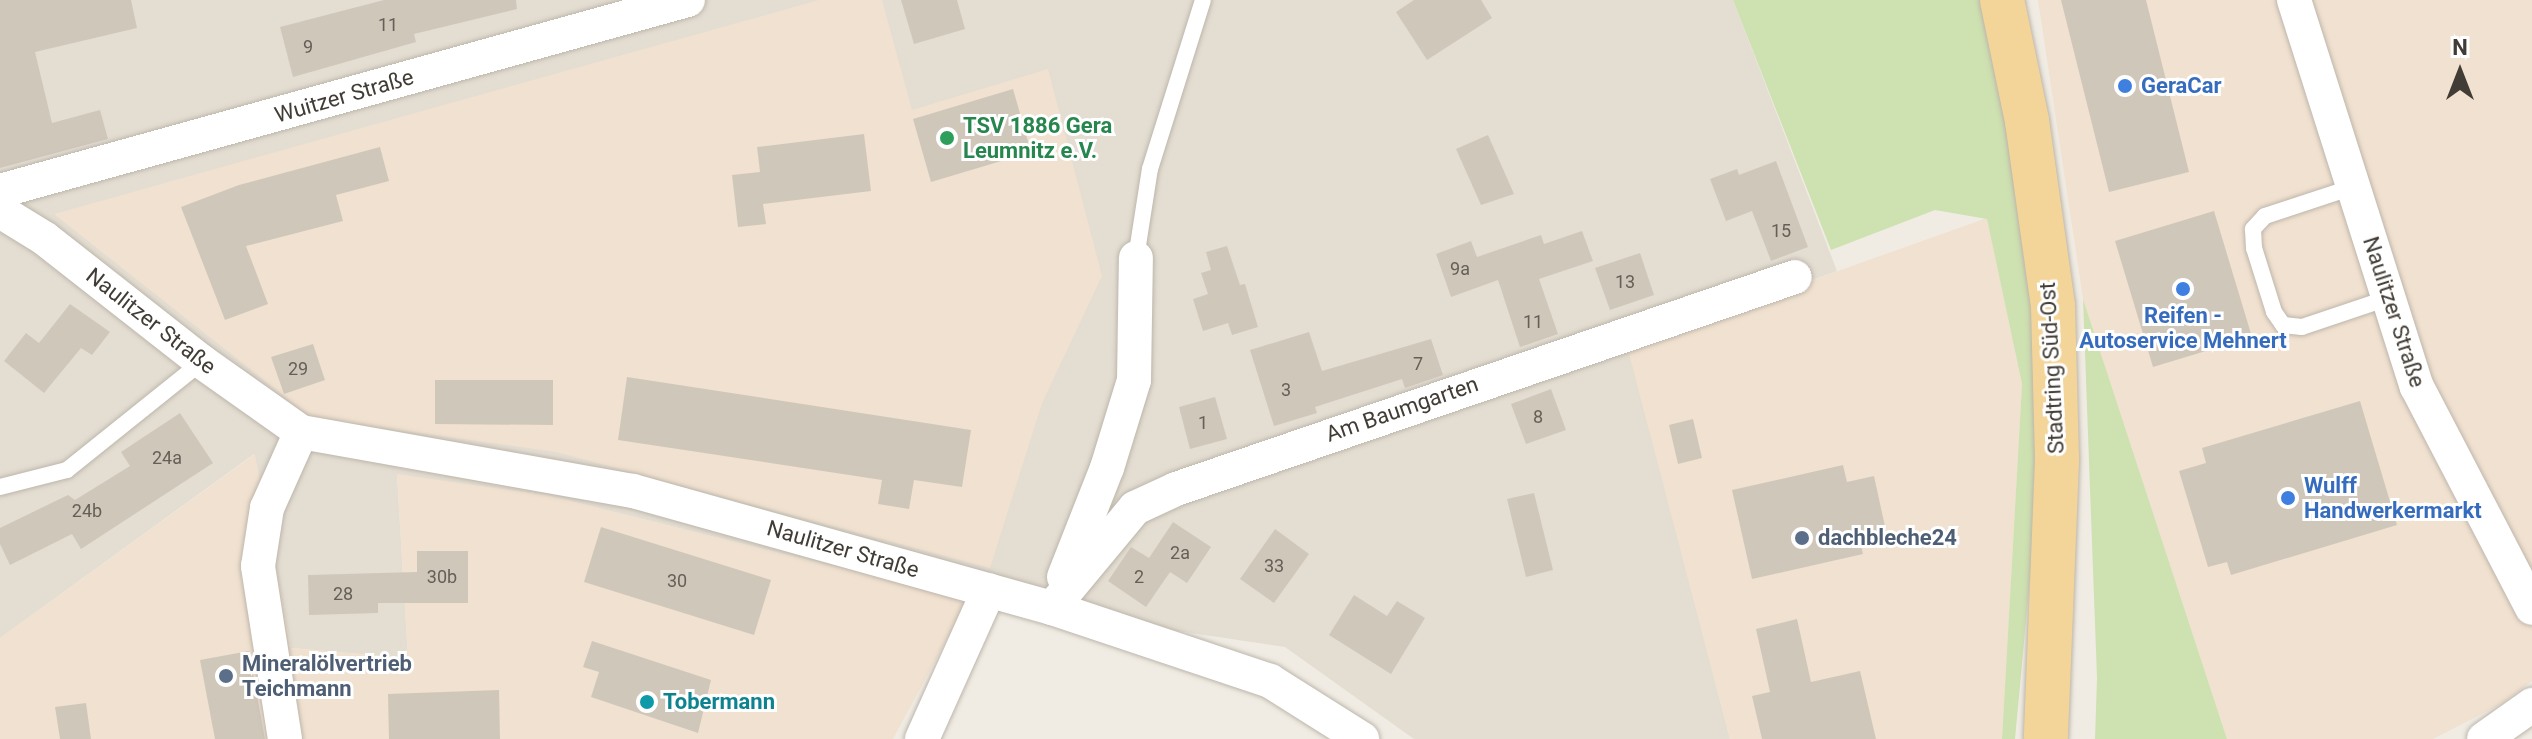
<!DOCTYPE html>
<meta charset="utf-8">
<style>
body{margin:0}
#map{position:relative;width:2532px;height:739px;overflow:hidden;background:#f0ece4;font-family:Roboto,sans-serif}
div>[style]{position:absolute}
.residential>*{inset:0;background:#e4ddd2}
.commercial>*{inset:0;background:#f1e1d0}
.green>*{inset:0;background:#cee1b0}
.building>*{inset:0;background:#d0c7bb}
.roads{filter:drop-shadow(0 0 2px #bdb6ab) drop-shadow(0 0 2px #bdb6ab)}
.lane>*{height:16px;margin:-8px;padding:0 8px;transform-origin:8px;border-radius:8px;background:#fff}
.street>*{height:34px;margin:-17px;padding:0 17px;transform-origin:17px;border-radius:17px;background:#fff}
.primary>*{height:44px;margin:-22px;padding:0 22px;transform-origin:22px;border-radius:22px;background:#f4d599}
.dots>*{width:22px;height:22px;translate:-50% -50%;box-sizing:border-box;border:4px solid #fff;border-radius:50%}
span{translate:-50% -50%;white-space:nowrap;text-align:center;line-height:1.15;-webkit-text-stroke:6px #fff;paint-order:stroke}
.number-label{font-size:18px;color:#655f56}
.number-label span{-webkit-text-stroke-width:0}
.shop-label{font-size:22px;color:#366cbe;font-weight:700}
.left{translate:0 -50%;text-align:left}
.street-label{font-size:22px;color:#413c35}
.leisure-label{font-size:22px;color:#27864d;font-weight:700}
.service-label{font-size:22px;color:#4e5e75;font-weight:700}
.culture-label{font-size:22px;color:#0d838f;font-weight:700}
.north{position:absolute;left:2420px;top:32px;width:80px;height:80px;-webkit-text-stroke:6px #fff;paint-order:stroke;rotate:0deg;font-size:22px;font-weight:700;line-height:32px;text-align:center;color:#413c35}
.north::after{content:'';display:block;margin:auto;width:28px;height:36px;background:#413c35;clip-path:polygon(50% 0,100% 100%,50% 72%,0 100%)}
</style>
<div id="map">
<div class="residential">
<i style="clip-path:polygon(0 0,1733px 0,1837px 271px,1628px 346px,1730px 739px,1414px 739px,1285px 647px,968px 600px,550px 496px,397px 475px,408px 658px,291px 648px,254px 454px,0 638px)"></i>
</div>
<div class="commercial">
<i style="clip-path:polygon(819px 0,882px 0,912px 110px,1048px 69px,1102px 276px,1042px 403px,990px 568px,556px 452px,312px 418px,54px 214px)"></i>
<i style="clip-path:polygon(2038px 0,2532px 0,2532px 681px,2503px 703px,2433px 739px,2227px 739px,2083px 299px)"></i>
<i style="clip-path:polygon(1987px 218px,2022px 384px,2002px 739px,1730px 739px,1627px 346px)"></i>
<i style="clip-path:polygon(255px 454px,291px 648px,408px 658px,397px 474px,550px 496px,968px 600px,893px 739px,0 739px,0 638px)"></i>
</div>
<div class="green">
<i style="clip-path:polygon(1733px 0,1989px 0,2042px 372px,2031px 567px,2015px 739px,2002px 739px,2022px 384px,1987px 219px,1935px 210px,1831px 250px)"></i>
<i style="clip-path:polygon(2083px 299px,2227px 739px,2095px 739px,2097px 678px)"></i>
</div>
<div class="building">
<i style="clip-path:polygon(0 0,131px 0,137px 28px,35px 52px,52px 123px,100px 110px,108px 139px,0 168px)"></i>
<i style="clip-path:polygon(384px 0,516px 0,517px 9px,414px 34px,416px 42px,293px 77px,280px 27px)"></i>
<i style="clip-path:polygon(901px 0,957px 0,965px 29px,914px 44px)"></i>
<i style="clip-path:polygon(1414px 0,1481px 0,1492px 18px,1427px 60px,1396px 12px)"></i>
<i style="clip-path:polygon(2061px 0,2146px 0,2189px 172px,2109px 192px)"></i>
<i style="clip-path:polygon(1013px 89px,1031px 152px,931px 182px,913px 119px)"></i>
<i style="clip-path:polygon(864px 134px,871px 191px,763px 204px,766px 224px,738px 227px,732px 175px,760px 172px,757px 147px)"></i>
<i style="clip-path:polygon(1488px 135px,1514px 194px,1481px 205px,1456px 149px)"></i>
<i style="clip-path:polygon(380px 147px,389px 181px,336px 195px,343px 221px,246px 246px,268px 304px,225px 320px,181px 207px,239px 185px)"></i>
<i style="clip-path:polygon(1776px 161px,1808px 247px,1771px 261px,1752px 211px,1726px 221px,1710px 179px,1737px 169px,1739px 175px)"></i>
<i style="clip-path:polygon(2214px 211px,2252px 337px,2153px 367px,2115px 241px)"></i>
<i style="clip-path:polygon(1582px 231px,1593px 261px,1539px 279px,1558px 334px,1520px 347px,1498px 280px,1451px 297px,1436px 254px,1471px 241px,1477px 257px,1541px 235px,1544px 244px)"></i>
<i style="clip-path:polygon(1227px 246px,1240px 285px,1245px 284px,1258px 327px,1232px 335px,1228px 323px,1203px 331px,1193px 299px,1208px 294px,1201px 273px,1211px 270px,1206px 252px)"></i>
<i style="clip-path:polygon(1640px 253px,1654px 295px,1610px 310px,1595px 268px)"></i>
<i style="clip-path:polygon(70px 304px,110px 332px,92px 355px,81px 348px,44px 393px,4px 361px,26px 333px,39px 343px)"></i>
<i style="clip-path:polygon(1309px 332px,1322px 371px,1431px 339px,1443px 375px,1405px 388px,1402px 379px,1315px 407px,1317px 413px,1274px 426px,1250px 350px)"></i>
<i style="clip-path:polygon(313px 344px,325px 380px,284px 394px,271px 357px)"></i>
<i style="clip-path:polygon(627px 377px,971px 430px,962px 487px,914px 480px,909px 509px,878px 504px,882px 480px,618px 440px)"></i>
<i style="clip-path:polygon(435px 380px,553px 380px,553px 425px,435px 424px)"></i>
<i style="clip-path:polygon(1551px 389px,1566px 430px,1526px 444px,1511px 404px)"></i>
<i style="clip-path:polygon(1215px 397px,1227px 439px,1190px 449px,1179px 407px)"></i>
<i style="clip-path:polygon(2360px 401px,2397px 525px,2231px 575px,2227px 562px,2208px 567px,2179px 471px,2206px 463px,2202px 448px)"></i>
<i style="clip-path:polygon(180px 413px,213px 463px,81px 549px,72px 534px,10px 565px,0 544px,0 528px,68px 495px,75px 500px,130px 466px,121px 452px)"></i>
<i style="clip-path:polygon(1693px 419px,1702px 458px,1678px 464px,1669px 425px)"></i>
<i style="clip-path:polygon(1843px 465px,1847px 482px,1874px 476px,1886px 531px,1859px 537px,1863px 554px,1752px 579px,1732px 490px)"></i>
<i style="clip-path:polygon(1534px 493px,1553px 570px,1526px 577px,1507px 499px)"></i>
<i style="clip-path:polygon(1173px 522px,1211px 547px,1187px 583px,1170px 572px,1146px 607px,1108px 581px,1131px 547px,1149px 558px)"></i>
<i style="clip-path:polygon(601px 527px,771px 580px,754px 635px,584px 582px)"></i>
<i style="clip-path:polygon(1275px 529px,1309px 554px,1274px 603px,1240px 579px)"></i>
<i style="clip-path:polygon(417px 551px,468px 551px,468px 603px,378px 603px,378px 613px,309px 615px,308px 575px,417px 572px)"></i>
<i style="clip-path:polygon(1354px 595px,1387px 616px,1397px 601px,1425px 618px,1391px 674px,1329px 635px)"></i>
<i style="clip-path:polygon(1797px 619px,1811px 682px,1860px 671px,1876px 739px,1762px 739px,1752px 696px,1770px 692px,1756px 629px)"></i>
<i style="clip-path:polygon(592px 641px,711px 680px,698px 733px,591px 697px,599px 672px,583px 667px)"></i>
<i style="clip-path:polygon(249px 651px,265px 739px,215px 739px,200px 660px)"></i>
<i style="clip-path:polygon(499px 690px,500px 739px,389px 739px,388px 694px)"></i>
<i style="clip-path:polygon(86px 703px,91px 739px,60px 739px,55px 707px)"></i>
</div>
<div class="roads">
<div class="lane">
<i style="left:2353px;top:187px;width:93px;rotate:161.8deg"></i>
<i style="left:2265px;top:216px;width:18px;rotate:133deg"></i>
<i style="left:2253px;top:229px;width:19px;rotate:87deg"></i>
<i style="left:2254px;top:248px;width:67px;rotate:72.6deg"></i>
<i style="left:2274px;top:312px;width:16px;rotate:55deg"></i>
<i style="left:2283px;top:325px;width:19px;rotate:6deg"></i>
<i style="left:2302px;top:327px;width:91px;rotate:-18.6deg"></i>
<i style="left:1136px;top:258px;width:90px;rotate:-81.1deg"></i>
<i style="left:1150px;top:169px;width:177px;rotate:-72.6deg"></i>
<i style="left:0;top:487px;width:69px;rotate:-14.2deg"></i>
<i style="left:67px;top:470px;width:173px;rotate:-38.7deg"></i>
</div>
<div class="street">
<i style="left:2294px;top:0;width:406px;rotate:72.4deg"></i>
<i style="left:2417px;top:387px;width:249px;rotate:62.5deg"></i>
<i style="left:0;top:191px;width:714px;rotate:-15.52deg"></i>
<i style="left:0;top:211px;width:52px;rotate:31.5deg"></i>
<i style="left:44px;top:238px;width:201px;rotate:38.1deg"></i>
<i style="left:202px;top:362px;width:121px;rotate:35.3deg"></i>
<i style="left:301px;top:432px;width:337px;rotate:10.1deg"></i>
<i style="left:633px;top:491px;width:435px;rotate:15.6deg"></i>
<i style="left:1052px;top:608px;width:230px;rotate:18.5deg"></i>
<i style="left:1270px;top:681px;width:109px;rotate:32.2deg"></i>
<i style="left:1064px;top:577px;width:117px;rotate:-68.5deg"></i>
<i style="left:1107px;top:468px;width:92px;rotate:-72.9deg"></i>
<i style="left:1134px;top:380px;width:122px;rotate:-89.1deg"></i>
<i style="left:1052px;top:608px;width:130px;rotate:-50.3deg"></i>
<i style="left:1135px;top:508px;width:45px;rotate:-24.9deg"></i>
<i style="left:1176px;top:489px;width:654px;rotate:-18.91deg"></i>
<i style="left:285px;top:739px;width:175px;rotate:-98.9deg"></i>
<i style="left:258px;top:566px;width:59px;rotate:-81.2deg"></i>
<i style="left:267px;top:508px;width:83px;rotate:-65.9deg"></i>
<i style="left:922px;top:739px;width:163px;rotate:-65.8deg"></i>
<i style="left:2484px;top:739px;width:59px;rotate:-35.3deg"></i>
</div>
<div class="primary">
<i style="left:2002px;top:0;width:124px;rotate:78.3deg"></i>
<i style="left:2027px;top:121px;width:187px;rotate:82deg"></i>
<i style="left:2053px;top:306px;width:154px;rotate:88.5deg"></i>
<i style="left:2057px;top:460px;width:279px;rotate:92.3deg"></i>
</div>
</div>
<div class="dots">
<i style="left:2125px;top:86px;background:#3f7fe0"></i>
<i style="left:947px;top:138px;background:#2e9e5b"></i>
<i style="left:2183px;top:289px;background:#3f7fe0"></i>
<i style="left:2288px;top:498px;background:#3f7fe0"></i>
<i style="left:1802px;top:538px;background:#5c6f8a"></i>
<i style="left:226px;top:676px;background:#5c6f8a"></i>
<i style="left:647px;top:702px;background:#0f9aa8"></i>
</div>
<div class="number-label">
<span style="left:388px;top:25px">11</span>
<span style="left:308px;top:47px">9</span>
<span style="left:1781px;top:231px">15</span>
<span style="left:1460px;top:269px">9a</span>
<span style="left:1625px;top:282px">13</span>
<span style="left:1533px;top:322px">11</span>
<span style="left:1418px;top:364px">7</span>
<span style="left:298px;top:369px">29</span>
<span style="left:1286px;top:390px">3</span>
<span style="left:1538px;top:417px">8</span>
<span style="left:1203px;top:423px">1</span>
<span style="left:167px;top:458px">24a</span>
<span style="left:87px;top:511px">24b</span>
<span style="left:1180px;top:553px">2a</span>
<span style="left:1274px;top:566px">33</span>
<span style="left:442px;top:577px">30b</span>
<span style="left:1139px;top:577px">2</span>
<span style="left:677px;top:581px">30</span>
<span style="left:343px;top:594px">28</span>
</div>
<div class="shop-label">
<span class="left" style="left:2141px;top:86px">GeraCar</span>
<span style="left:2183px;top:328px">Reifen -<br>Autoservice Mehnert</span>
<span class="left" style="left:2304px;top:498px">Wulff<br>Handwerkermarkt</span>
</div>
<div class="street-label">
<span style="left:344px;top:96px;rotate:-16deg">Wuitzer Straße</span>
<span style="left:2394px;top:312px;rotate:72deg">Naulitzer Straße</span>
<span style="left:151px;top:321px;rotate:38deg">Naulitzer Straße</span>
<span style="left:2052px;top:368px;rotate:-93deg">Stadtring Süd-Ost</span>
<span style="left:1402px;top:409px;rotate:-19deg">Am Baumgarten</span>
<span style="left:843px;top:549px;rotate:16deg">Naulitzer Straße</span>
</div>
<div class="leisure-label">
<span class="left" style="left:963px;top:138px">TSV 1886 Gera<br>Leumnitz e.V.</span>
</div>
<div class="service-label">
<span class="left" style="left:1818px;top:538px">dachbleche24</span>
<span class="left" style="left:242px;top:676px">Mineralölvertrieb<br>Teichmann</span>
</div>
<div class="culture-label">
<span class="left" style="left:663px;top:702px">Tobermann</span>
</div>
<div class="north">N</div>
</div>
